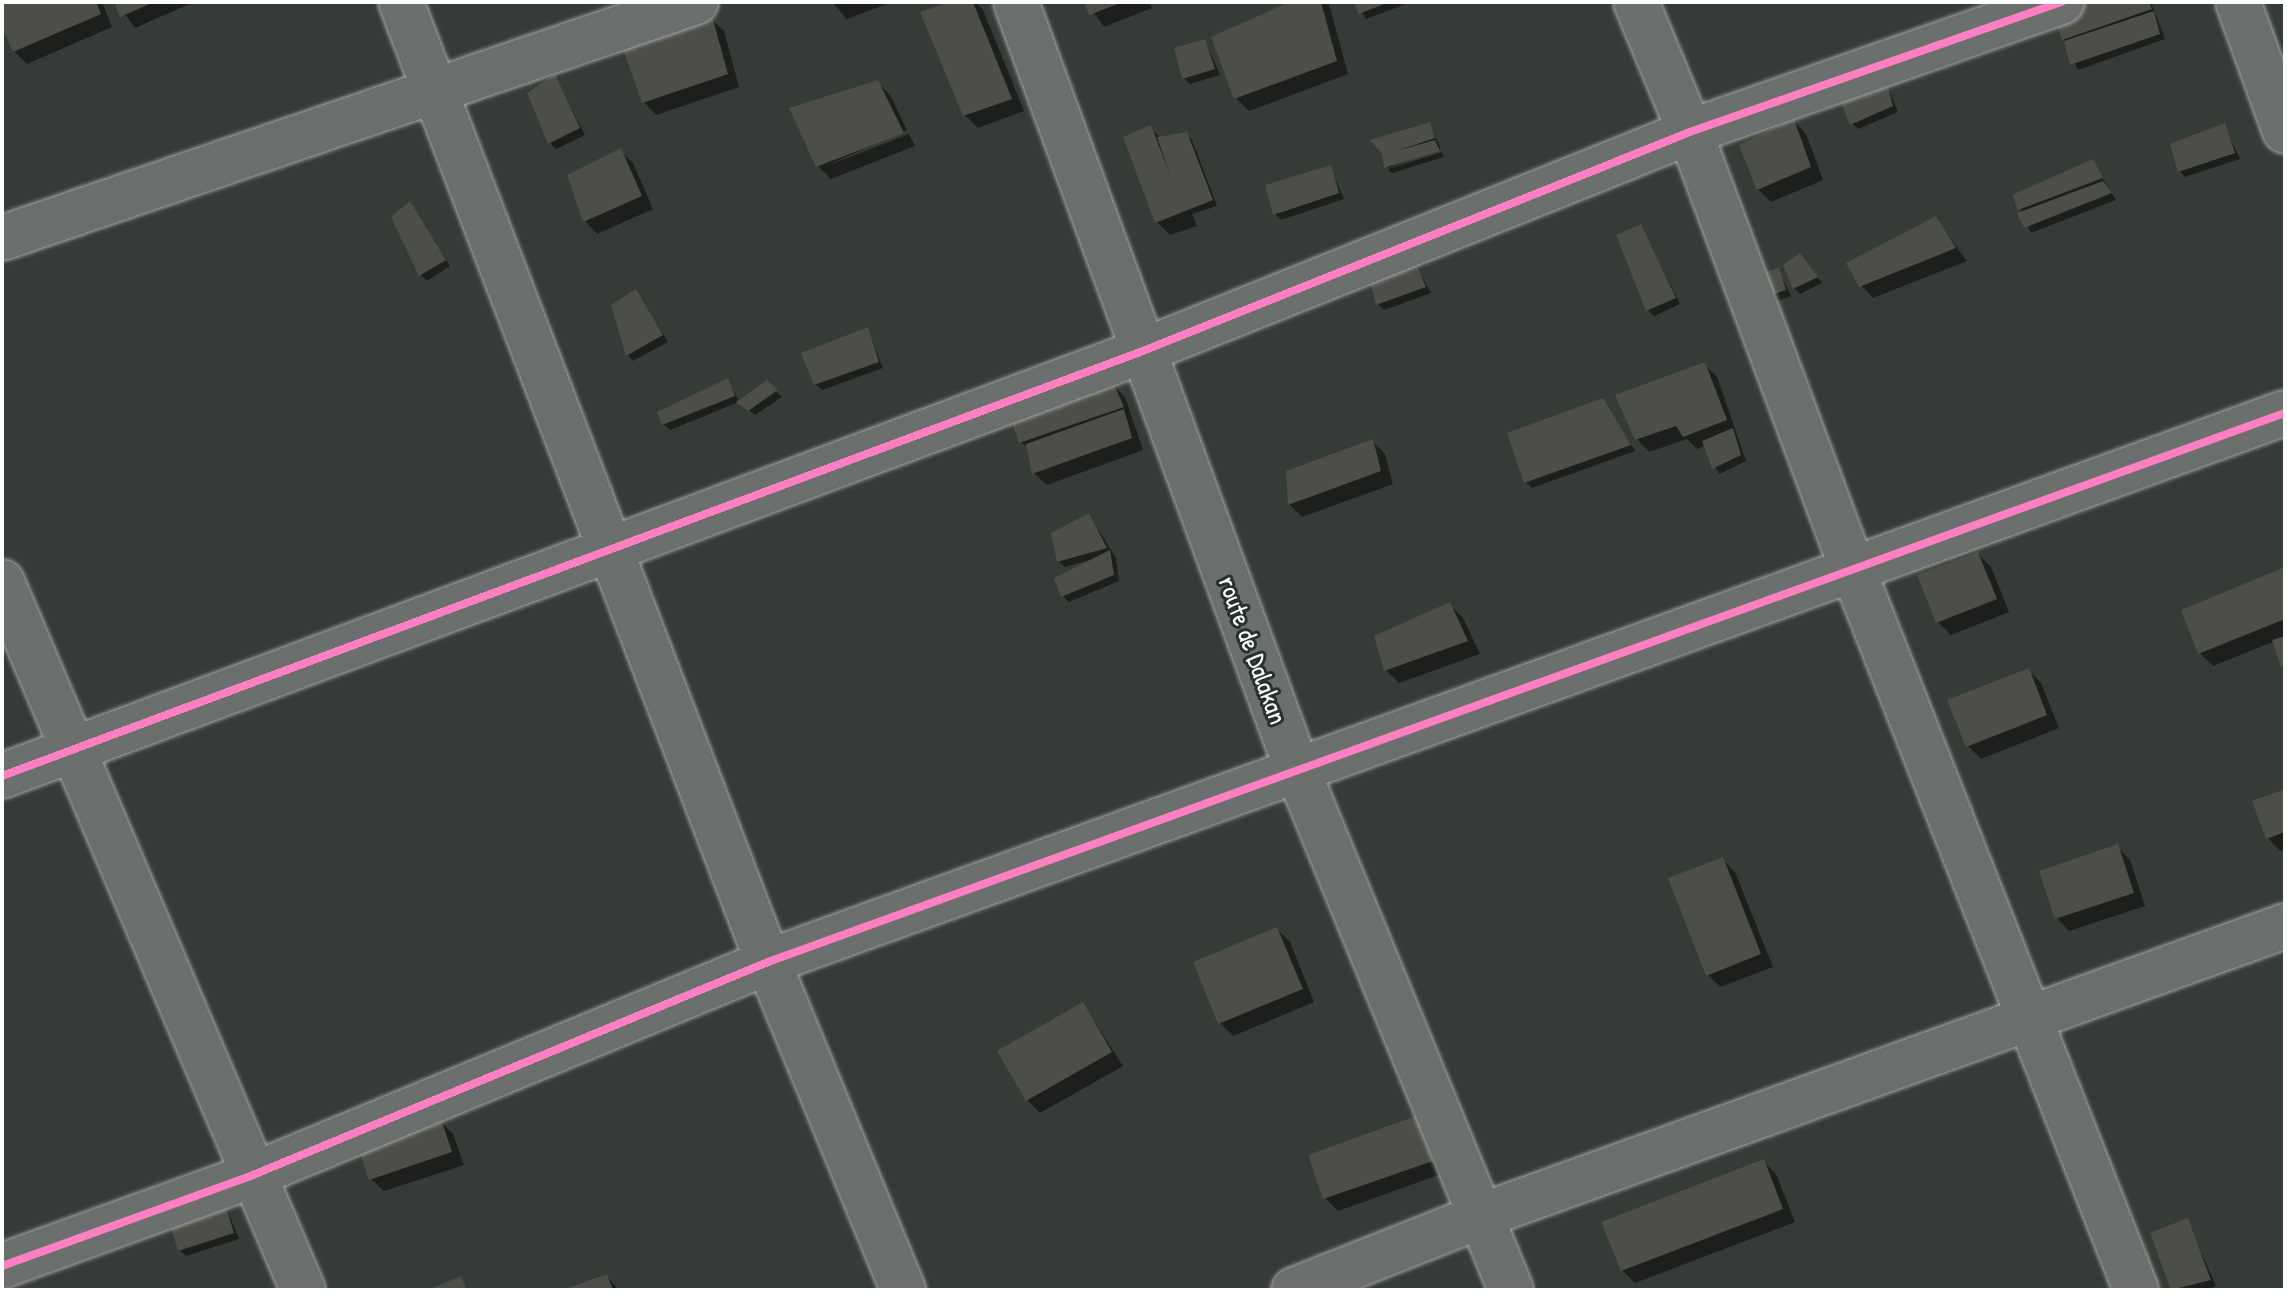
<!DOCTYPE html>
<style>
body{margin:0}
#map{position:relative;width:2287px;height:1292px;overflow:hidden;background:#353b36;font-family:"Patrick Hand",sans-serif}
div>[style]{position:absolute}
.shadow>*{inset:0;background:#0007}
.building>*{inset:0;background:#4d4e48}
.roads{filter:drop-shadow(0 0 2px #a4a7a5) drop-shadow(0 0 2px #a4a7a5)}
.minor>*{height:44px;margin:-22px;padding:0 22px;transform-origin:22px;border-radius:22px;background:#6b6f6d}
.cycleway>*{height:8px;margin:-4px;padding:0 4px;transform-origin:4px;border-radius:4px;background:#ff80c0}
span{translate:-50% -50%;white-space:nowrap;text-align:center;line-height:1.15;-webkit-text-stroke:6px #26332d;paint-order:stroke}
.street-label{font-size:26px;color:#fff}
.frame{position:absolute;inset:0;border:4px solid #fff;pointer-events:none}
</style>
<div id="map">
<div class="shadow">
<i style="clip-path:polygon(2px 2px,102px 2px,112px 27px,27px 64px,14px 51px,2px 21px)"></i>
<i style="clip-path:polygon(116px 2px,194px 2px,135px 28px)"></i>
<i style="clip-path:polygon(832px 2px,892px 2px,847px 19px)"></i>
<i style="clip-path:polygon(956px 2px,975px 2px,983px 10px,1024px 111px,978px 128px,965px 115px)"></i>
<i style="clip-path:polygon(1086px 2px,1149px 2px,1152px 8px,1104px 27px)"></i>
<i style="clip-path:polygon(1294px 2px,1329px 4px,1348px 74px,1249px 111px,1236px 98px)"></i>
<i style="clip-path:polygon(1356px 2px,1411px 2px,1366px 19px)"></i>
<i style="clip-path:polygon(2091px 2px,2151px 2px,2165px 39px,2078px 70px,2064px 39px)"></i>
<i style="clip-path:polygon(711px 19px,724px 31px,739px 87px,656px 115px,644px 102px)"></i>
<i style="clip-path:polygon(1205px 41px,1220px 75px,1190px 84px,1184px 78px)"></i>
<i style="clip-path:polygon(554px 76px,585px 135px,556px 149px,550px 143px)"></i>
<i style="clip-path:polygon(877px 82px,890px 95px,907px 130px,821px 168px,909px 134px,915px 146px,831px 179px,818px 166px)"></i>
<i style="clip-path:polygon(1887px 86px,1898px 112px,1858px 129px,1852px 123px)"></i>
<i style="clip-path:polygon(1794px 121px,1806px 134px,1823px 180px,1771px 202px,1758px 189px)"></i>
<i style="clip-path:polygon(1429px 124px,1441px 149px,1388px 168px,1384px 153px)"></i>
<i style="clip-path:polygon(2224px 125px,2240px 159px,2185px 177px,2179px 171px)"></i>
<i style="clip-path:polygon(1150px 128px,1161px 138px,1186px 134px,1192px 140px,1217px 206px,1192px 214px,1197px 226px,1170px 235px,1157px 222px)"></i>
<i style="clip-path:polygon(620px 151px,633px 163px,653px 209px,597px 234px,585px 221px)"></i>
<i style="clip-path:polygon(1442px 152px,1444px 157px,1392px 173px,1388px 169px)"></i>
<i style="clip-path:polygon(2092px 161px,2116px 200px,2031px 233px,2020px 209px)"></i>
<i style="clip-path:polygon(1330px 167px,1344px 199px,1281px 220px,1275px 214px)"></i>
<i style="clip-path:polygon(410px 204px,450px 266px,427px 281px,421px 275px)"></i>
<i style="clip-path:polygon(1935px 218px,1967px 261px,1873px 298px,1861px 285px)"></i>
<i style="clip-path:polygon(1641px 226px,1680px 304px,1654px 316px,1648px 310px)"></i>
<i style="clip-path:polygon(1412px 259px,1431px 293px,1384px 310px,1378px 304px)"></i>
<i style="clip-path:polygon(1806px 262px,1822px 283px,1800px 294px,1794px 288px)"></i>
<i style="clip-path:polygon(1778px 269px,1791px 296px,1771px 303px)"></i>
<i style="clip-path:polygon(636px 291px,668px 342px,633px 361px,628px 355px)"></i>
<i style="clip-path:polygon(868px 330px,883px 368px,822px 390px,816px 384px)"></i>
<i style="clip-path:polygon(1704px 364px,1717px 377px,1746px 461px,1719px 474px,1706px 445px,1697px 449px,1687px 439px,1649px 452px,1637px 439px)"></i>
<i style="clip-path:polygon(728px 381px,739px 401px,767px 383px,782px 397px,755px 415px,739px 402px,670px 430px,664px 424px)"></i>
<i style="clip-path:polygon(1112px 384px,1125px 397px,1143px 450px,1047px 485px,1034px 473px,1029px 449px,1021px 442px)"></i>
<i style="clip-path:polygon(1603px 401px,1635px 451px,1532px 488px,1526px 482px)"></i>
<i style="clip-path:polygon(1373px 442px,1385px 454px,1393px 484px,1302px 517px,1290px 505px,1288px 472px)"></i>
<i style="clip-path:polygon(1089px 515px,1116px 558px,1119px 581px,1069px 602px,1063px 596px,1090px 560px,1065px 567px,1059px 561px)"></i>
<i style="clip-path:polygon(1978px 554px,1991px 567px,2009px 612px,1951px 635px,1938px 622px)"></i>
<i style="clip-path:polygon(2285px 569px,2285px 668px,2275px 641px,2213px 666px,2200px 653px)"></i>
<i style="clip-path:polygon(1450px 605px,1463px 618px,1480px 654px,1399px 683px,1386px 670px,1376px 637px)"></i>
<i style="clip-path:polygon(2028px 670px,2041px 683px,2059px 728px,1981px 759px,1968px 746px)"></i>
<i style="clip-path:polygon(2285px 791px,2285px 849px,2280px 851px,2268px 838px)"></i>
<i style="clip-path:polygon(2117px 847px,2130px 860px,2145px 906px,2069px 931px,2057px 918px)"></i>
<i style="clip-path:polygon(1722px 859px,1735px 872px,1773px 967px,1720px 987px,1707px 974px)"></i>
<i style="clip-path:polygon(1277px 929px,1290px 942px,1314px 1002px,1233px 1036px,1220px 1023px)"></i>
<i style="clip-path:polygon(1083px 1004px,1123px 1066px,1040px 1113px,1027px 1100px)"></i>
<i style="clip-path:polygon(1416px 1118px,1428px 1131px,1444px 1173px,1338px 1211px,1325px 1198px)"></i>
<i style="clip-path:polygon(440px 1121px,453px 1134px,464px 1165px,384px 1191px,371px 1179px)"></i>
<i style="clip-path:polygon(1763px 1161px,1776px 1174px,1795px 1222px,1635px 1283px,1622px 1270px)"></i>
<i style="clip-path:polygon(224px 1202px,239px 1239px,186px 1256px,180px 1250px)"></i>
<i style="clip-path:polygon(2187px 1220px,2216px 1286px,2206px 1290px,2173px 1290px,2153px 1234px)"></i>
<i style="clip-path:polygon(606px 1276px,619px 1290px,568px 1290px)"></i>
</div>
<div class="building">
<i style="clip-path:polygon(2px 2px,96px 2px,101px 14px,13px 52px,2px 27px)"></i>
<i style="clip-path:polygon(114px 2px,154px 2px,120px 17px)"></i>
<i style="clip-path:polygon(950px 2px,973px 2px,1012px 99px,963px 116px,920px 12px)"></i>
<i style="clip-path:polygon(1084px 2px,1123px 2px,1089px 15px)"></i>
<i style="clip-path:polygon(1289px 2px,1321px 2px,1337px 61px,1234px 99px,1211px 37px)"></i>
<i style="clip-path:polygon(1354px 2px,1390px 2px,1358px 14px)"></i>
<i style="clip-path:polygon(2085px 2px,2149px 2px,2152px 9px,2062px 40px,2054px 14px)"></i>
<i style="clip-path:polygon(2154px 11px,2160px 34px,2070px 65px,2064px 41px)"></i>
<i style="clip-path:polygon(712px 16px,728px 74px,642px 103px,622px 46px)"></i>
<i style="clip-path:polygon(1205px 39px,1215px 69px,1182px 79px,1174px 48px)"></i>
<i style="clip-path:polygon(555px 74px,580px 128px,548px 144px,527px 93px)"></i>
<i style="clip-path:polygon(878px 80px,904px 133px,816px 167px,789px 108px)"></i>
<i style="clip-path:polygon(1887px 83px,1893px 106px,1850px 125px,1841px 103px)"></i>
<i style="clip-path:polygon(1794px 119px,1811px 167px,1757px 190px,1739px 145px)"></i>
<i style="clip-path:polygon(1430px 122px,1435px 138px,1396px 151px,1435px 140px,1440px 151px,1384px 168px,1382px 154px,1370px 140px)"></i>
<i style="clip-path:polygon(2225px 123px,2235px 153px,2178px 172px,2170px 144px)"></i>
<i style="clip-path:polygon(1151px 125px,1171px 177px,1157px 137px,1187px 132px,1213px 200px,1155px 223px,1123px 137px)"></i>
<i style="clip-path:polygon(621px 148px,642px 196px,583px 222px,567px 175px)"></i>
<i style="clip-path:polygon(2093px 159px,2103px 178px,2018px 210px,2012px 195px)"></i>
<i style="clip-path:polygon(1331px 165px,1339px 193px,1273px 215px,1265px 185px)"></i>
<i style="clip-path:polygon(2103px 181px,2112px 193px,2024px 228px,2017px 213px)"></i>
<i style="clip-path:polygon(410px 201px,446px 260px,419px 276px,391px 217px)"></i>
<i style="clip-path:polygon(1936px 216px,1956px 248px,1859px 287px,1846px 263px)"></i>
<i style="clip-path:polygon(1641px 224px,1676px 298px,1646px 311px,1616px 235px)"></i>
<i style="clip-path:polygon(1800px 253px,1818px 277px,1793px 289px,1783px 265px)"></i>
<i style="clip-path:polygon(1413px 257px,1426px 287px,1376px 305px,1368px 274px)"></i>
<i style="clip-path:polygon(1779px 267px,1786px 290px,1763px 298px,1757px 276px)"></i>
<i style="clip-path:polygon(636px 289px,663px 335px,626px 356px,611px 305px)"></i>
<i style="clip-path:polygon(868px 327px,879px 362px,814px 385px,801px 353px)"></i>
<i style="clip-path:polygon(1705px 362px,1727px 420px,1683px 437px,1676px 426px,1635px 440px,1615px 395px)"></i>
<i style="clip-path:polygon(728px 378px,735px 396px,662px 425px,657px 412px)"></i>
<i style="clip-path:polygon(767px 380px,778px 390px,748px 411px,736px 402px)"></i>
<i style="clip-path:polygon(1113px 382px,1124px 407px,1019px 443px,1009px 414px)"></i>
<i style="clip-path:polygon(1603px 398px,1631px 445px,1524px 483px,1507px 433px)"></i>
<i style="clip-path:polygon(1124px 409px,1132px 438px,1032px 474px,1026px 444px)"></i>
<i style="clip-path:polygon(1733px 428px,1741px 455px,1712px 469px,1702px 441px)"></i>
<i style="clip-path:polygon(1373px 439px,1381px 471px,1288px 505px,1286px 471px)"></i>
<i style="clip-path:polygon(1089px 513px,1107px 548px,1057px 562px,1051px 533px)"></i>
<i style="clip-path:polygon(1110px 550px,1114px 575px,1061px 597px,1054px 578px)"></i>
<i style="clip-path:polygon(1978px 552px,1997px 599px,1936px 623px,1917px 575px)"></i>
<i style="clip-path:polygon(2285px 567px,2285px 619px,2198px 654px,2181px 610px)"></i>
<i style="clip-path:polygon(1450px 602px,1468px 641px,1384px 671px,1374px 636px)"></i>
<i style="clip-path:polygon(2285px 636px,2285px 666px,2281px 667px,2272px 640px)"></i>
<i style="clip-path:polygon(2029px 668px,2047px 715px,1966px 747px,1947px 700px)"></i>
<i style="clip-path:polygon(2285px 789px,2285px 832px,2266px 839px,2252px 801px)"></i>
<i style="clip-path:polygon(2118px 844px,2134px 893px,2055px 919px,2039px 871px)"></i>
<i style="clip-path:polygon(1723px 857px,1761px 954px,1706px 976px,1668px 878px)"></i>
<i style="clip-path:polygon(1277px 927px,1303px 989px,1218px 1024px,1193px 962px)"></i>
<i style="clip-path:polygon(1083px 1002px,1112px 1052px,1026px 1101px,997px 1051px)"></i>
<i style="clip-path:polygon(1416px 1116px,1433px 1161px,1323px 1199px,1308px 1155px)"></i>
<i style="clip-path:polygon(441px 1119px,452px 1152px,369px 1180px,358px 1147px)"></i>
<i style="clip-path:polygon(1764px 1159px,1783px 1209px,1621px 1271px,1601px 1222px)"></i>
<i style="clip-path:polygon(224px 1200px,234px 1233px,178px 1251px,168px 1217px)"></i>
<i style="clip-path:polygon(2188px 1218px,2211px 1280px,2171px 1290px,2150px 1233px)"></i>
<i style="clip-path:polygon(607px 1274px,613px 1290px,563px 1290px)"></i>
<i style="clip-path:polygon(461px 1276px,467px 1290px,428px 1290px)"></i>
</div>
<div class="roads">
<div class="minor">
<i style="left:401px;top:2px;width:1028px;rotate:69.08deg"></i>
<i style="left:768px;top:962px;width:355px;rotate:67.6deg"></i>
<i style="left:1016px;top:2px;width:817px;rotate:69.88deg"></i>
<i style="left:1297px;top:769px;width:563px;rotate:67.67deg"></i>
<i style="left:1636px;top:2px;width:141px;rotate:67.4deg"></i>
<i style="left:1690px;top:132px;width:464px;rotate:69.6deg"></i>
<i style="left:1852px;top:567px;width:777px;rotate:68.55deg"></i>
<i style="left:2238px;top:2px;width:137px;rotate:70deg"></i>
<i style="left:2px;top:238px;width:733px;rotate:-18.78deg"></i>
<i style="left:2px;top:582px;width:769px;rotate:66.97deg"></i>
<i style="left:2px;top:776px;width:1218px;rotate:-20.43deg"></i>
<i style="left:1143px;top:351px;width:589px;rotate:-21.82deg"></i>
<i style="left:1690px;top:132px;width:394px;rotate:-19.3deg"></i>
<i style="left:2px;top:1266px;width:267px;rotate:-19.9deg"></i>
<i style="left:253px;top:1175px;width:557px;rotate:-22.47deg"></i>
<i style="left:768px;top:962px;width:1613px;rotate:-19.9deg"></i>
<i style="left:1294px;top:1290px;width:201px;rotate:-21.6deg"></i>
<i style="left:1481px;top:1216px;width:855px;rotate:-19.83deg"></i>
</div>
</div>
<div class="cycleway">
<i style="left:2px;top:776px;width:1218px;rotate:-20.43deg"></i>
<i style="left:1143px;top:351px;width:589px;rotate:-21.82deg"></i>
<i style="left:1690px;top:132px;width:394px;rotate:-19.3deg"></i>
<i style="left:2px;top:1266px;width:267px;rotate:-19.9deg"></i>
<i style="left:253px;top:1175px;width:557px;rotate:-22.47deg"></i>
<i style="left:768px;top:962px;width:1613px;rotate:-19.9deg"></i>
</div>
<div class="street-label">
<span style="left:1253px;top:650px;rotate:70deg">route de Dalakan</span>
</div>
<div class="frame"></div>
</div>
